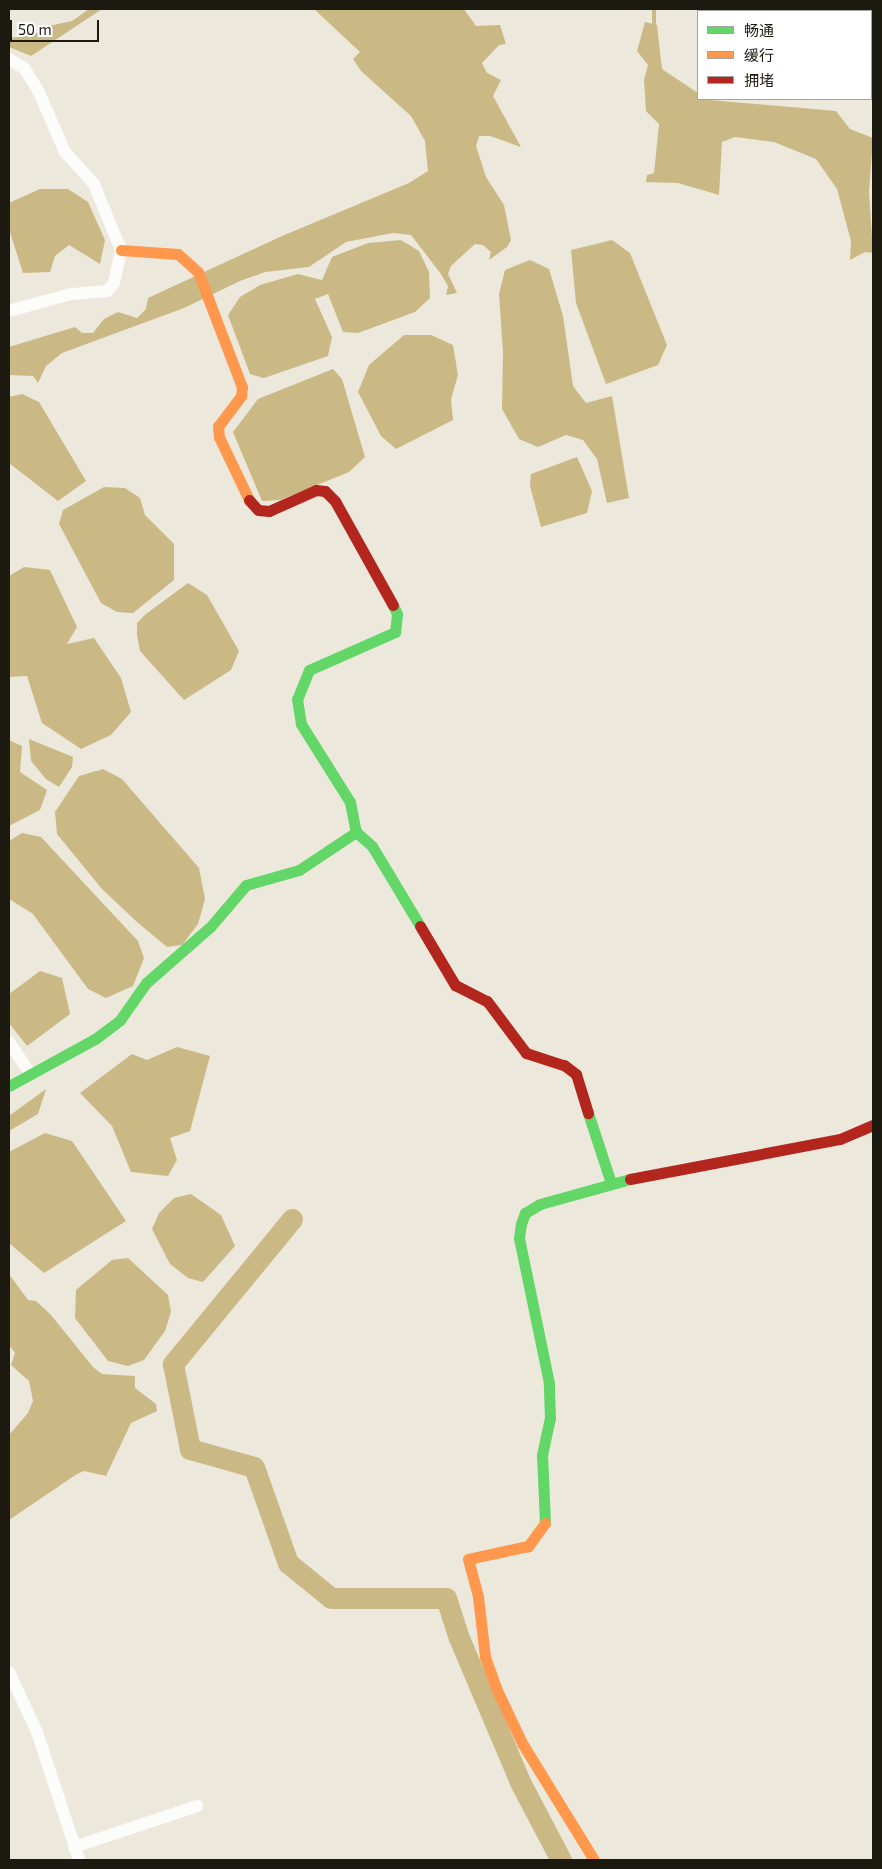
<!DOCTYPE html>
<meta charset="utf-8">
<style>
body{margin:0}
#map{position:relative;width:882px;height:1869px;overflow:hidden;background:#ece8dc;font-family:"Exo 2","Noto Sans SC",sans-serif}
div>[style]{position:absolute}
.water>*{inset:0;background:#cab984}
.stream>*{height:4px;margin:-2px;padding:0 2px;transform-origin:2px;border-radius:2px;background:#cab984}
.river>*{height:21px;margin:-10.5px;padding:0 10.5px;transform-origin:10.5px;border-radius:10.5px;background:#cab984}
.street>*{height:12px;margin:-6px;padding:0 6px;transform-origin:6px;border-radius:6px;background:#fcfcfa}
.fast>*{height:11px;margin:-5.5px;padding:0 5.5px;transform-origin:5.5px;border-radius:5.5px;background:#63d668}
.slow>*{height:11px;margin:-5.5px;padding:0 5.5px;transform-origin:5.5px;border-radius:5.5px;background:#ff974d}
.jam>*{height:11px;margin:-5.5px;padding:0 5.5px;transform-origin:5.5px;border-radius:5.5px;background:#b3261e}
span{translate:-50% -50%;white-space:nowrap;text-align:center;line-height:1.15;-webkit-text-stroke:4px #fff;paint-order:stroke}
.frame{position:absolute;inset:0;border:10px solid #1c1911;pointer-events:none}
.legend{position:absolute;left:697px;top:10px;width:175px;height:90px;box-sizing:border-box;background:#fff;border:1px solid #a4a3a0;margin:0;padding:6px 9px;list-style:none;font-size:15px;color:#1c1911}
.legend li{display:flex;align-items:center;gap:10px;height:25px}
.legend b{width:25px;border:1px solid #a4a3a0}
.scale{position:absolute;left:10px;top:20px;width:89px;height:22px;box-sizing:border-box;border:2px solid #1c1911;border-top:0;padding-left:6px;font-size:15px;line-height:18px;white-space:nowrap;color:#1c1911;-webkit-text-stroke:4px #fff;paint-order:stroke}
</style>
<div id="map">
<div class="water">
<i style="clip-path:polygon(89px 9px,102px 9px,31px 56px,9px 47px,9px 38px,33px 35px,49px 26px,72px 21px)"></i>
<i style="clip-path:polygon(314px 9px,464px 9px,476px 26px,500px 25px,506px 44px,499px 45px,482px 63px,487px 73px,501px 80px,493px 96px,521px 147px,490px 136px,479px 136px,476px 146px,486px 177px,504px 205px,511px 240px,507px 247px,489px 260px,491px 252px,483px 245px,475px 244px,451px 266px,448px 274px,457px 293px,446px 295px,448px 286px,441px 274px,411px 235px,393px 233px,346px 242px,309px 267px,265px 272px,240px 281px,184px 308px,62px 353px,46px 366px,38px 383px,33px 376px,9px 375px,9px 347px,75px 327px,82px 333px,93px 333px,104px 319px,118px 312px,137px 318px,146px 309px,148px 298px,282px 236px,409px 183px,428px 171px,425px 141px,411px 116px,361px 71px,353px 59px,360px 52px)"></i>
<i style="clip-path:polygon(645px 22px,657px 25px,662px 69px,698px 93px,698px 99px,836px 111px,850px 129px,873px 138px,869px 192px,873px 253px,865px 252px,850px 260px,851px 241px,837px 189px,816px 159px,774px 142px,735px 137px,722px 142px,719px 195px,678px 183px,646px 182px,647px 175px,654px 173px,659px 124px,646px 111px,644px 80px,648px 65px,637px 51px)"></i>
<i style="clip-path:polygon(40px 189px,68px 189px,88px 202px,105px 240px,100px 264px,69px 245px,55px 256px,50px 272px,23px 273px,9px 229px,9px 203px)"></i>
<i style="clip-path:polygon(401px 240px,419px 251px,429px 272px,430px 298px,415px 312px,358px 333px,343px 332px,328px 294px,315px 299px,332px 337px,328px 356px,264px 378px,250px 374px,228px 315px,240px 297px,260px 285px,298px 274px,322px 280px,332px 257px,368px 243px)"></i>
<i style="clip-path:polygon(612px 240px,630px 253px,667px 345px,658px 365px,606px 384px,576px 303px,571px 250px)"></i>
<i style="clip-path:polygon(530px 260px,549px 269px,563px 316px,573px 386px,586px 403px,612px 396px,629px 498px,607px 503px,597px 459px,583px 440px,566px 435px,538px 447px,519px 439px,502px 409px,503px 353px,499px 294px,505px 270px)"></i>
<i style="clip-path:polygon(404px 335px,431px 335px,453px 345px,458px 375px,451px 399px,453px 420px,396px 449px,381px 436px,358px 392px,369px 365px)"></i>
<i style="clip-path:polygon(333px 369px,342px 379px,365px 457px,349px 472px,280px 500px,262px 501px,233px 432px,258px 399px)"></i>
<i style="clip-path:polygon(22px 394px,39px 402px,86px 481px,58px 501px,9px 463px,9px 397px)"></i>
<i style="clip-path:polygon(577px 457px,592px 491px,587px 513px,541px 527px,530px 486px,531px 474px)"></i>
<i style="clip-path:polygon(104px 487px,125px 488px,140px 498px,145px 515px,174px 544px,174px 580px,133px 613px,117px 612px,101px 603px,59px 524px,63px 510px)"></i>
<i style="clip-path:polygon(24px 567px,50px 570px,77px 627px,67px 644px,94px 638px,121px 678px,131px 712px,111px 735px,81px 749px,42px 723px,27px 676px,9px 677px,9px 576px)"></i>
<i style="clip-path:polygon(188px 583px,207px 595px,239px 651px,231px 670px,184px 700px,140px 651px,137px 635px,137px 623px,146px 614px)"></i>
<i style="clip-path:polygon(29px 739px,73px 757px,72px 767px,59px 787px,46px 779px,31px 761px)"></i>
<i style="clip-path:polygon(9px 740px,22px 746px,20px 772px,47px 790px,40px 810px,9px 826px)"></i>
<i style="clip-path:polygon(103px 769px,122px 779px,199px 868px,205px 899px,198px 924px,182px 945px,167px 947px,137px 922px,102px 889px,57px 834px,55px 812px,79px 776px)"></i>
<i style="clip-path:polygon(22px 833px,41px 837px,138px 941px,144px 958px,133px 986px,106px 998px,88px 989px,33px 914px,9px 899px,9px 841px)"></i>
<i style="clip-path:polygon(40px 971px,62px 978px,70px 1014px,27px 1046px,9px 1023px,9px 994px)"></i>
<i style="clip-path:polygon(177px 1047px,210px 1056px,190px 1131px,170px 1138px,177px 1160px,168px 1176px,131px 1172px,112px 1126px,80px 1093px,132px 1054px,147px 1060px)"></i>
<i style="clip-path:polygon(46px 1089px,38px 1114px,9px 1131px,9px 1116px)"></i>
<i style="clip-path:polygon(45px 1133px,72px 1141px,126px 1221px,44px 1273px,9px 1243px,9px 1152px)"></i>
<i style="clip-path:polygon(191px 1194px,221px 1215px,235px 1246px,203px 1282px,188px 1278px,170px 1264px,152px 1229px,159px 1213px,174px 1198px)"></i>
<i style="clip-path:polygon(128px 1258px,168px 1295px,171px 1312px,165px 1331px,144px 1360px,128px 1366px,108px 1361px,75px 1318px,76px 1290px,112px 1260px)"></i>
<i style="clip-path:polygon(9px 1274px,28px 1300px,36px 1301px,51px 1315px,93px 1367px,102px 1374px,135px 1376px,135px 1388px,156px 1404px,157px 1411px,131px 1423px,106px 1476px,84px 1471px,77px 1474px,9px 1520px,9px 1435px,28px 1413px,33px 1401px,29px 1381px,11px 1365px,15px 1353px,9px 1345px)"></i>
</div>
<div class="stream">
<i style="left:654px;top:9px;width:20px;rotate:90deg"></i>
</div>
<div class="river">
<i style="left:292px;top:1219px;width:188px;rotate:129.4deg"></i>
<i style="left:173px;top:1364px;width:87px;rotate:78.7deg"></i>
<i style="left:190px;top:1449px;width:66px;rotate:15.7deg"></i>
<i style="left:254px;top:1467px;width:102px;rotate:70.5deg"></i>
<i style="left:288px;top:1563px;width:55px;rotate:39.1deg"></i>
<i style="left:331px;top:1598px;width:115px"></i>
<i style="left:446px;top:1598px;width:42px;rotate:72deg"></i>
<i style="left:459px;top:1638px;width:156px;rotate:67deg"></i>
<i style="left:520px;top:1782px;width:88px;rotate:62.3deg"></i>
</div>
<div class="street">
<i style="left:9px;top:59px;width:17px;rotate:31deg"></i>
<i style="left:24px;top:68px;width:26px;rotate:58deg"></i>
<i style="left:38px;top:90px;width:68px;rotate:66.5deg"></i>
<i style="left:65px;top:152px;width:43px;rotate:47.8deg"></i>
<i style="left:94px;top:184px;width:71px;rotate:67.8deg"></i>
<i style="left:121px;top:250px;width:34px;rotate:102deg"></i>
<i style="left:114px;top:283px;width:11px;rotate:131deg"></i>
<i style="left:107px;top:291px;width:36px;rotate:175deg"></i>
<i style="left:71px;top:294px;width:64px;rotate:164.7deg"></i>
<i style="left:9px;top:1042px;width:36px;rotate:56deg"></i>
<i style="left:9px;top:1672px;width:66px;rotate:65deg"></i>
<i style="left:37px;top:1732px;width:135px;rotate:71.8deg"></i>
<i style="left:74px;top:1847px;width:130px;rotate:-18.4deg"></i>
</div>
<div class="fast">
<i style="left:393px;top:605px;width:10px;rotate:66deg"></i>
<i style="left:397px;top:614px;width:18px;rotate:96deg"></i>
<i style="left:395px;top:632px;width:94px;rotate:156.2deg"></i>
<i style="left:309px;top:670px;width:31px;rotate:112deg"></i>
<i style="left:297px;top:699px;width:25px;rotate:81deg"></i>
<i style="left:301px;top:724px;width:92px;rotate:57.9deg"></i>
<i style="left:350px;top:802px;width:31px;rotate:79deg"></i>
<i style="left:356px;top:832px;width:21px;rotate:41deg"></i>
<i style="left:372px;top:846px;width:93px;rotate:59deg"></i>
<i style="left:9px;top:1086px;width:98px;rotate:-28.7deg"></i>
<i style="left:95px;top:1039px;width:31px;rotate:-37deg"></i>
<i style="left:120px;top:1020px;width:45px;rotate:-54.9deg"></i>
<i style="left:146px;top:983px;width:86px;rotate:-41.2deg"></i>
<i style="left:211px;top:926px;width:54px;rotate:-49.5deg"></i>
<i style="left:246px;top:885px;width:55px;rotate:-15.8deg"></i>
<i style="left:299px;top:870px;width:69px;rotate:-33.7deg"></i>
<i style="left:588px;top:1113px;width:74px;rotate:71.8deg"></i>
<i style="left:545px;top:1523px;width:68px;rotate:-92.5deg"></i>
<i style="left:542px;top:1455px;width:38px;rotate:-78deg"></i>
<i style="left:550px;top:1418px;width:35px;rotate:-92deg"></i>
<i style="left:549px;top:1383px;width:148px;rotate:-101.7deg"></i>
<i style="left:519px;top:1238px;width:14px;rotate:-82deg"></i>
<i style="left:521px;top:1224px;width:12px;rotate:-70deg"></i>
<i style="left:525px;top:1213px;width:17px;rotate:-31deg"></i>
<i style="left:540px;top:1204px;width:93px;rotate:-15.5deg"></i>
</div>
<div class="slow">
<i style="left:121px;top:250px;width:57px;rotate:4deg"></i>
<i style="left:178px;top:254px;width:27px;rotate:42deg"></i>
<i style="left:198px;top:272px;width:123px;rotate:69.1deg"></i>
<i style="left:242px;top:387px;width:9px;rotate:96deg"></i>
<i style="left:241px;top:396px;width:38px;rotate:127deg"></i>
<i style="left:218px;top:426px;width:11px;rotate:85deg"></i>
<i style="left:219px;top:437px;width:70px;rotate:64.5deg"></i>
<i style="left:545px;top:1523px;width:29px;rotate:126deg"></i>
<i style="left:528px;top:1546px;width:61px;rotate:167.8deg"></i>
<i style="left:468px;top:1559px;width:39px;rotate:75deg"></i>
<i style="left:478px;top:1597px;width:60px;rotate:83.3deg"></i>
<i style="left:485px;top:1657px;width:33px;rotate:70deg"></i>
<i style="left:496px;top:1688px;width:61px;rotate:64.7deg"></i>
<i style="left:522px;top:1743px;width:137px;rotate:58.4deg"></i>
</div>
<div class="jam">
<i style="left:249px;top:500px;width:13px;rotate:48deg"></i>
<i style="left:258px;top:510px;width:11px;rotate:5deg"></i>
<i style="left:269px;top:511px;width:51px;rotate:-24.1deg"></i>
<i style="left:316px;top:490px;width:9px;rotate:6deg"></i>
<i style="left:325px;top:491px;width:14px;rotate:45deg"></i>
<i style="left:335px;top:501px;width:119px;rotate:60.9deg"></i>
<i style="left:420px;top:926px;width:69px;rotate:59.3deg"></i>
<i style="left:455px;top:985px;width:36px;rotate:27deg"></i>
<i style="left:487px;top:1001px;width:65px;rotate:53.1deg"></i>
<i style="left:526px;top:1053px;width:40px;rotate:18deg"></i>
<i style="left:564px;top:1065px;width:15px;rotate:37deg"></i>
<i style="left:576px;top:1074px;width:41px;rotate:72.9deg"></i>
<i style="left:630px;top:1179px;width:214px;rotate:-10.8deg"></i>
<i style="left:840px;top:1139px;width:36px;rotate:-23deg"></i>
</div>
<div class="frame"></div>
<ul class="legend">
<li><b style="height:6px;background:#63d668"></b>畅通</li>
<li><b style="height:6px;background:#ff974d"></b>缓行</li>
<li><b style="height:6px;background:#b3261e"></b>拥堵</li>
</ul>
<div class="scale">50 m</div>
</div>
